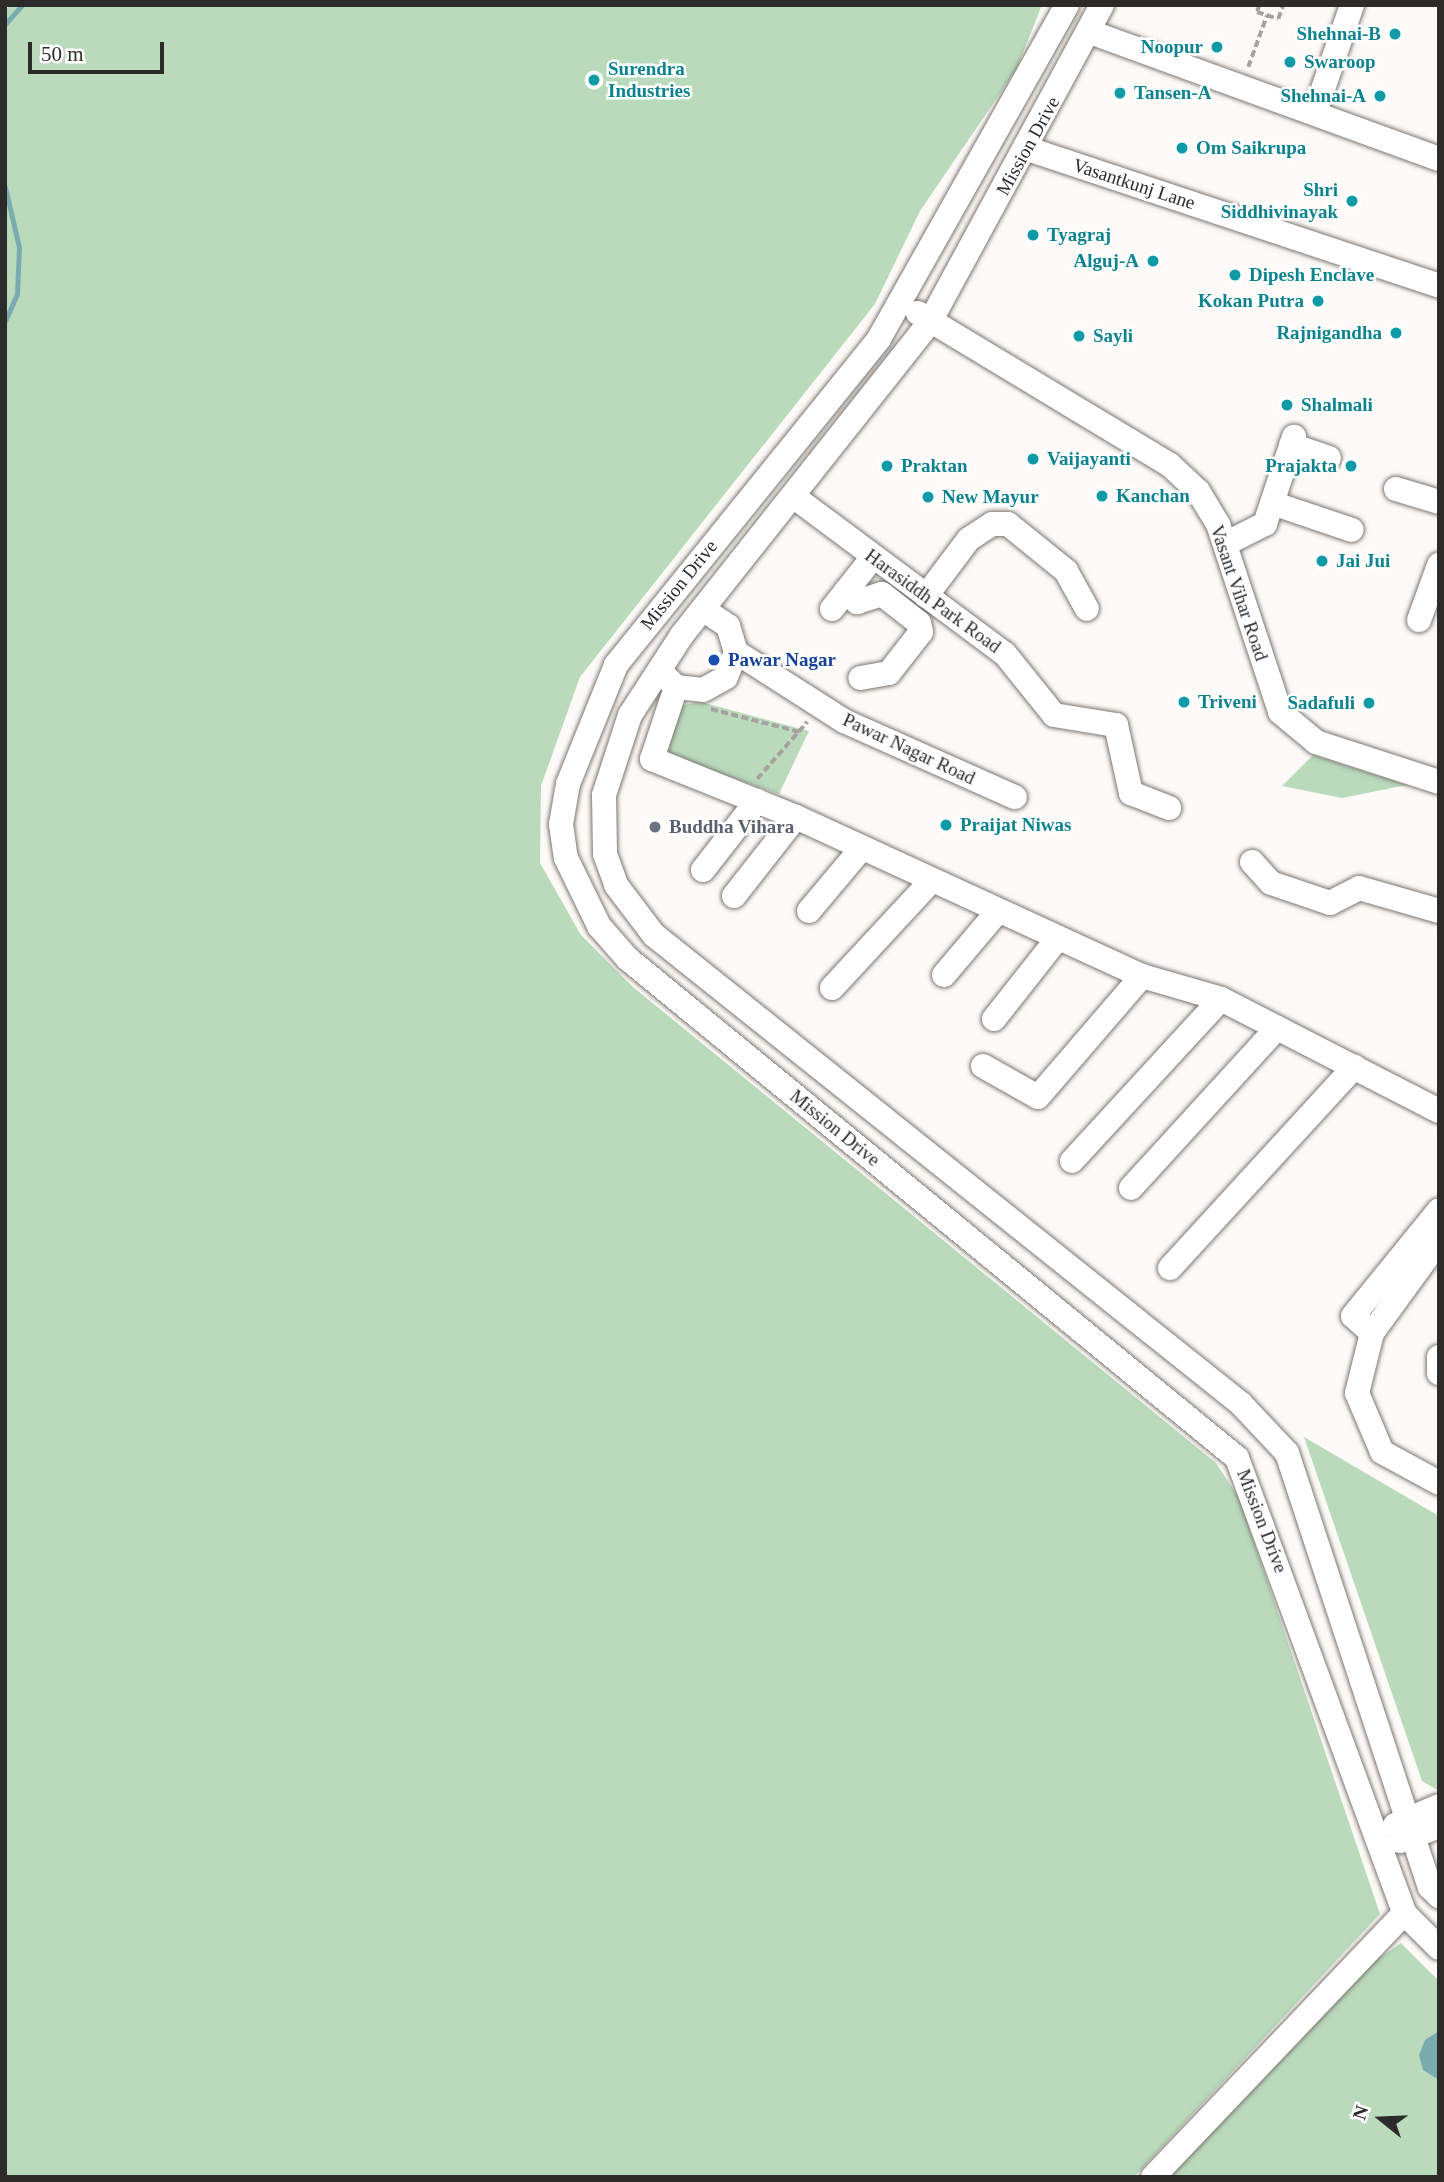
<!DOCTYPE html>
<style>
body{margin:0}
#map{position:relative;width:1444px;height:2182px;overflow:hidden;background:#fefaf7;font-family:Georgia,serif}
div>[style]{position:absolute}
.green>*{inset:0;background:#badabc}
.water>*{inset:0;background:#79abb0}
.stream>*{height:5px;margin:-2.5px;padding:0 2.5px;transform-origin:2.5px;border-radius:2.5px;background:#79abb0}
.path>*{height:3.5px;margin-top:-1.75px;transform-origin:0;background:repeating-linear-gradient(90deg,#a5a29f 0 7px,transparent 0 10.5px)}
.roads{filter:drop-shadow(0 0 2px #7c7772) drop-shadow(0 0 2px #7c7772)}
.minor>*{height:24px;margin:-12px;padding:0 12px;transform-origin:12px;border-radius:12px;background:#fff}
.dots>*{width:19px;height:19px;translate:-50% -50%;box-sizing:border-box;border:4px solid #fff;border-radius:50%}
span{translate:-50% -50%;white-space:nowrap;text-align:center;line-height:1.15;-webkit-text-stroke:5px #fff;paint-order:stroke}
.culture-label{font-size:19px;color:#0d838f;font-weight:700}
.right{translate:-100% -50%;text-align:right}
.left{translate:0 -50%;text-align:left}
.street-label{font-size:19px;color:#2d2b29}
.transit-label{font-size:19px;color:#164399;font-weight:700}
.worship-label{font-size:19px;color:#5b616d;font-weight:700}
.frame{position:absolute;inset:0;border:7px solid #2d2b29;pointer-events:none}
.north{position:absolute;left:1346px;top:2084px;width:70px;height:70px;-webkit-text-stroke:5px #fff;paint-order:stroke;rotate:288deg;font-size:19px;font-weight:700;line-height:28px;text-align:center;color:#2d2b29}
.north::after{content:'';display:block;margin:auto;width:24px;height:32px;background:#2d2b29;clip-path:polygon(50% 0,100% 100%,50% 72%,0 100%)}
.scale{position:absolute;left:28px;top:42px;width:136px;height:32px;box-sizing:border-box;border:4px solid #2d2b29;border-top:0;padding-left:9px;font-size:21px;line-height:24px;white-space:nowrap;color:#2d2b29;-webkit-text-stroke:5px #fff;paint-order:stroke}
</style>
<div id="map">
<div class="green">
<i style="clip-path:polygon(10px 5px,1042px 5px,1016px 70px,920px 211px,875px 304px,580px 677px,541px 786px,540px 863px,581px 935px,633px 987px,1216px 1463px,1239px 1498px,1380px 1914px,1134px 2177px,5px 2177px,5px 11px)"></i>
<i style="clip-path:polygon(701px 702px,809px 731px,779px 794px,665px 754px,683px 705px)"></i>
<i style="clip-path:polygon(1313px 755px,1407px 785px,1342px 798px,1282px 786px)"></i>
<i style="clip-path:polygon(1304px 1437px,1439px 1516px,1439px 1791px,1422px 1781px)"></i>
<i style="clip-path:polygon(1401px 1943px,1439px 1981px,1439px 2177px,1165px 2177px,1369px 1965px)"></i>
</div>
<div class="water">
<i style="clip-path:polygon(1439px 2031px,1439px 2080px,1423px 2070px,1419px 2055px,1425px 2040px)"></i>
</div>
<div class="stream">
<i style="left:5px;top:24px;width:25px;rotate:-48deg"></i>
<i style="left:5px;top:187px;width:62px;rotate:76.9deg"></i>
<i style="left:19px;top:247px;width:47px;rotate:92.4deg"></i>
<i style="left:17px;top:294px;width:30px;rotate:114deg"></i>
</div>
<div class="path">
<i style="left:1260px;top:5px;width:8px;rotate:113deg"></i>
<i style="left:1257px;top:12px;width:22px;rotate:18deg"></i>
<i style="left:1278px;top:19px;width:15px;rotate:-70deg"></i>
<i style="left:1248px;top:67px;width:55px;rotate:-69.9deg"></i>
<i style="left:711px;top:709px;width:91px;rotate:14.6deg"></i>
<i style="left:757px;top:779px;width:76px;rotate:-48.7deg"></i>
</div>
<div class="roads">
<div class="minor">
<i style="left:1067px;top:5px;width:383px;rotate:119.4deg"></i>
<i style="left:879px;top:339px;width:419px;rotate:128.9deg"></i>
<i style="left:616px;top:665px;width:128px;rotate:112deg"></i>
<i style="left:568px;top:784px;width:41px;rotate:99.9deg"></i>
<i style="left:561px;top:824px;width:34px;rotate:82deg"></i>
<i style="left:566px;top:858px;width:76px;rotate:64.1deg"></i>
<i style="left:599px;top:926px;width:44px;rotate:48.7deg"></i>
<i style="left:628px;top:959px;width:787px;rotate:39.33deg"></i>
<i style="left:1237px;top:1458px;width:485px;rotate:69.8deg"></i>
<i style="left:1404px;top:1913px;width:49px;rotate:45deg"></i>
<i style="left:1102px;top:5px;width:361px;rotate:118.5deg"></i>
<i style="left:930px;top:322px;width:399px;rotate:128.4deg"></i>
<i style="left:682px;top:635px;width:95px;rotate:123deg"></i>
<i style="left:630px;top:715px;width:84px;rotate:108deg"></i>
<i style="left:604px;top:795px;width:59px;rotate:89deg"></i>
<i style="left:605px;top:854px;width:33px;rotate:70deg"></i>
<i style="left:616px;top:885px;width:63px;rotate:52.8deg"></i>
<i style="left:654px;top:935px;width:751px;rotate:38.62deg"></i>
<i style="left:1241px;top:1404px;width:67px;rotate:46.8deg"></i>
<i style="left:1287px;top:1453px;width:457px;rotate:71.8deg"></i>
<i style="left:1430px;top:1887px;width:13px;rotate:45deg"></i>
<i style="left:1090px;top:32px;width:371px;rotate:20deg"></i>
<i style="left:1315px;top:112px;width:113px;rotate:-70.9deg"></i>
<i style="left:1028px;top:149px;width:433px;rotate:18.4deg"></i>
<i style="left:918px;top:313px;width:294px;rotate:31.1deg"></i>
<i style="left:1170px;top:465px;width:38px;rotate:43deg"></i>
<i style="left:1198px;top:491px;width:39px;rotate:59deg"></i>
<i style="left:1218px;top:524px;width:198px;rotate:71.7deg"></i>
<i style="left:1280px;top:712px;width:47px;rotate:39.8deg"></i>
<i style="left:1316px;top:742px;width:129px;rotate:18deg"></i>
<i style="left:1291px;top:445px;width:40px;rotate:18.9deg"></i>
<i style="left:1396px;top:489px;width:45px;rotate:16.8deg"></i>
<i style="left:793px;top:496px;width:264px;rotate:36.7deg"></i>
<i style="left:1005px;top:654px;width:78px;rotate:51.2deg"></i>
<i style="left:1054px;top:715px;width:63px;rotate:9.2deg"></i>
<i style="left:1116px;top:725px;width:70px;rotate:77.6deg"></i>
<i style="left:1131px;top:793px;width:41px;rotate:21.5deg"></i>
<i style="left:1272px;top:503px;width:84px;rotate:18.6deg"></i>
<i style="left:1225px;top:544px;width:45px;rotate:-26.6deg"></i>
<i style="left:1265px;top:524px;width:92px;rotate:-71.6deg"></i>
<i style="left:846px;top:591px;width:16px;rotate:45deg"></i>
<i style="left:857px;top:602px;width:26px;rotate:-18deg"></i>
<i style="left:882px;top:594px;width:47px;rotate:38.1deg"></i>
<i style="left:919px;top:623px;width:9px;rotate:77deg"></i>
<i style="left:921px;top:632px;width:52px;rotate:128deg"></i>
<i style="left:889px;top:673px;width:29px;rotate:170deg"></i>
<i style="left:926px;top:596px;width:71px;rotate:-53deg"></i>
<i style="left:969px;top:539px;width:27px;rotate:-33deg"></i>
<i style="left:992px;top:524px;width:16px"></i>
<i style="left:1008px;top:524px;width:75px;rotate:39deg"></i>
<i style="left:1066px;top:571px;width:43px;rotate:61.1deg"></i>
<i style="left:832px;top:609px;width:66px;rotate:-51.7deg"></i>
<i style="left:1419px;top:620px;width:59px;rotate:-70deg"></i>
<i style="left:736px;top:652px;width:128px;rotate:32.6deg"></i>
<i style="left:844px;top:721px;width:187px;rotate:24deg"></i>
<i style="left:665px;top:676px;width:16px;rotate:45deg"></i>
<i style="left:676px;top:687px;width:27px;rotate:6deg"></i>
<i style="left:703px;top:690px;width:26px;rotate:-29deg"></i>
<i style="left:726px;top:677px;width:27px;rotate:-68deg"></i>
<i style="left:736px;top:652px;width:27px;rotate:-107deg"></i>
<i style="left:728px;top:626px;width:30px;rotate:-146deg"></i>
<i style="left:676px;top:687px;width:76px;rotate:108.4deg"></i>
<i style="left:652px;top:759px;width:155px;rotate:21.9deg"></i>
<i style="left:796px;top:817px;width:381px;rotate:24.7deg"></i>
<i style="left:1142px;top:976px;width:82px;rotate:16.2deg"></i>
<i style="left:1221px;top:999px;width:245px;rotate:27.2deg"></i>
<i style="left:1252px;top:862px;width:28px;rotate:48deg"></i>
<i style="left:1271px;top:883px;width:62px;rotate:18.7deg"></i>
<i style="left:1330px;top:903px;width:33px;rotate:-27deg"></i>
<i style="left:1359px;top:888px;width:83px;rotate:16deg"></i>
<i style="left:703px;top:870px;width:88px;rotate:-52deg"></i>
<i style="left:734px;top:896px;width:100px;rotate:-51.9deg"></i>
<i style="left:809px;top:911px;width:81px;rotate:-50deg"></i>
<i style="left:944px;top:975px;width:84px;rotate:-49.8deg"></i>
<i style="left:832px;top:988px;width:146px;rotate:-47.2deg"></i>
<i style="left:994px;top:1019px;width:103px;rotate:-51.7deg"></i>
<i style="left:983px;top:1066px;width:63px;rotate:29.4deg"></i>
<i style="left:1038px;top:1097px;width:160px;rotate:-49.3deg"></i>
<i style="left:1072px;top:1161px;width:220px;rotate:-47.4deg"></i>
<i style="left:1131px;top:1188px;width:217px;rotate:-47.6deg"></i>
<i style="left:1439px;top:1241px;width:114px;rotate:126.1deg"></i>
<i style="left:1372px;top:1333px;width:62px;rotate:104deg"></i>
<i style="left:1357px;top:1393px;width:64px;rotate:67deg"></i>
<i style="left:1382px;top:1452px;width:65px;rotate:28.5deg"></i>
<i style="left:1170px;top:1268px;width:273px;rotate:-47.5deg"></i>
<i style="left:1372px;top:1333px;width:25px;rotate:-138deg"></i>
<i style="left:1353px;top:1316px;width:136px;rotate:-50.9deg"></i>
<i style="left:1439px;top:1357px;width:16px;rotate:90deg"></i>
<i style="left:1395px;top:1825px;width:48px;rotate:-23.4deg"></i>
<i style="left:1400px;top:1841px;width:42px;rotate:-21deg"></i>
<i style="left:1153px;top:2177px;width:364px;rotate:-46.4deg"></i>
</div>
</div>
<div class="dots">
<i style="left:1395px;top:34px;background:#0f9aa8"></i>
<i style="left:1217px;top:47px;background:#0f9aa8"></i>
<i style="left:1290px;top:62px;background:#0f9aa8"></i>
<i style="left:594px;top:80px;background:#0f9aa8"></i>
<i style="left:1120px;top:93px;background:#0f9aa8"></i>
<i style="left:1380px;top:96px;background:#0f9aa8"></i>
<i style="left:1182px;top:148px;background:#0f9aa8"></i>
<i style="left:1352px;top:201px;background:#0f9aa8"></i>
<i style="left:1033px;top:235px;background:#0f9aa8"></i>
<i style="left:1153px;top:261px;background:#0f9aa8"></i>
<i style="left:1235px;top:275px;background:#0f9aa8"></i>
<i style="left:1318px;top:301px;background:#0f9aa8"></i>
<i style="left:1396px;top:333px;background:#0f9aa8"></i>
<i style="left:1079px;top:336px;background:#0f9aa8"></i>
<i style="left:1287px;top:405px;background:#0f9aa8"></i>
<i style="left:1033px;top:459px;background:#0f9aa8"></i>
<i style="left:887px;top:466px;background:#0f9aa8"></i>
<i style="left:1351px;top:466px;background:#0f9aa8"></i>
<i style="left:1102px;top:496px;background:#0f9aa8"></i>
<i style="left:928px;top:497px;background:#0f9aa8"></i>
<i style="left:1322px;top:561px;background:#0f9aa8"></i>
<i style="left:714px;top:660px;background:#1a4fb4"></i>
<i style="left:1184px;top:702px;background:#0f9aa8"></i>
<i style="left:1369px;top:703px;background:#0f9aa8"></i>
<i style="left:946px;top:825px;background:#0f9aa8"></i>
<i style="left:655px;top:827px;background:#6b7280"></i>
</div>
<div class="culture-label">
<span class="right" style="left:1381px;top:34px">Shehnai-B</span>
<span class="right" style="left:1203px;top:47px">Noopur</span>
<span class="left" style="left:1304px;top:62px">Swaroop</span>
<span class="left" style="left:608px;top:80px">Surendra<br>Industries</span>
<span class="left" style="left:1134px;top:93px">Tansen-A</span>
<span class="right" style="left:1366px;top:96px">Shehnai-A</span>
<span class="left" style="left:1196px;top:148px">Om Saikrupa</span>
<span class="right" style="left:1338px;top:201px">Shri<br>Siddhivinayak</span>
<span class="left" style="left:1047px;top:235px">Tyagraj</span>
<span class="right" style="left:1139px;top:261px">Alguj-A</span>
<span class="left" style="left:1249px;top:275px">Dipesh Enclave</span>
<span class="right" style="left:1304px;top:301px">Kokan Putra</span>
<span class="right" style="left:1382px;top:333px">Rajnigandha</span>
<span class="left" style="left:1093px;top:336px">Sayli</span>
<span class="left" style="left:1301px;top:405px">Shalmali</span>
<span class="left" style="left:1047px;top:459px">Vaijayanti</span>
<span class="left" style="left:901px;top:466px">Praktan</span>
<span class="right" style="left:1337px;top:466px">Prajakta</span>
<span class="left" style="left:1116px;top:496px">Kanchan</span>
<span class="left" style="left:942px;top:497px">New Mayur</span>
<span class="left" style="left:1336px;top:561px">Jai Jui</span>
<span class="left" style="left:1198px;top:702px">Triveni</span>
<span class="right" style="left:1355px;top:703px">Sadafuli</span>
<span class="left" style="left:960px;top:825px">Praijat Niwas</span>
</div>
<div class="street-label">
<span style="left:1028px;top:146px;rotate:-61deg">Mission Drive</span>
<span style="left:1134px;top:184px;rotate:18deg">Vasantkunj Lane</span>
<span style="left:679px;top:585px;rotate:-51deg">Mission Drive</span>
<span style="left:1239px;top:593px;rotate:71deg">Vasant Vihar Road</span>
<span style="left:933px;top:601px;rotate:36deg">Harasiddh Park Road</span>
<span style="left:909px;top:749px;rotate:25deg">Pawar Nagar Road</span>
<span style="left:835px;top:1128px;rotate:39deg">Mission Drive</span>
<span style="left:1262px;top:1521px;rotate:69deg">Mission Drive</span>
</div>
<div class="transit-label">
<span class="left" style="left:728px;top:660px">Pawar Nagar</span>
</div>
<div class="worship-label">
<span class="left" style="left:669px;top:827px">Buddha Vihara</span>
</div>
<div class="frame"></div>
<div class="north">N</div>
<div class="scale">50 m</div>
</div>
